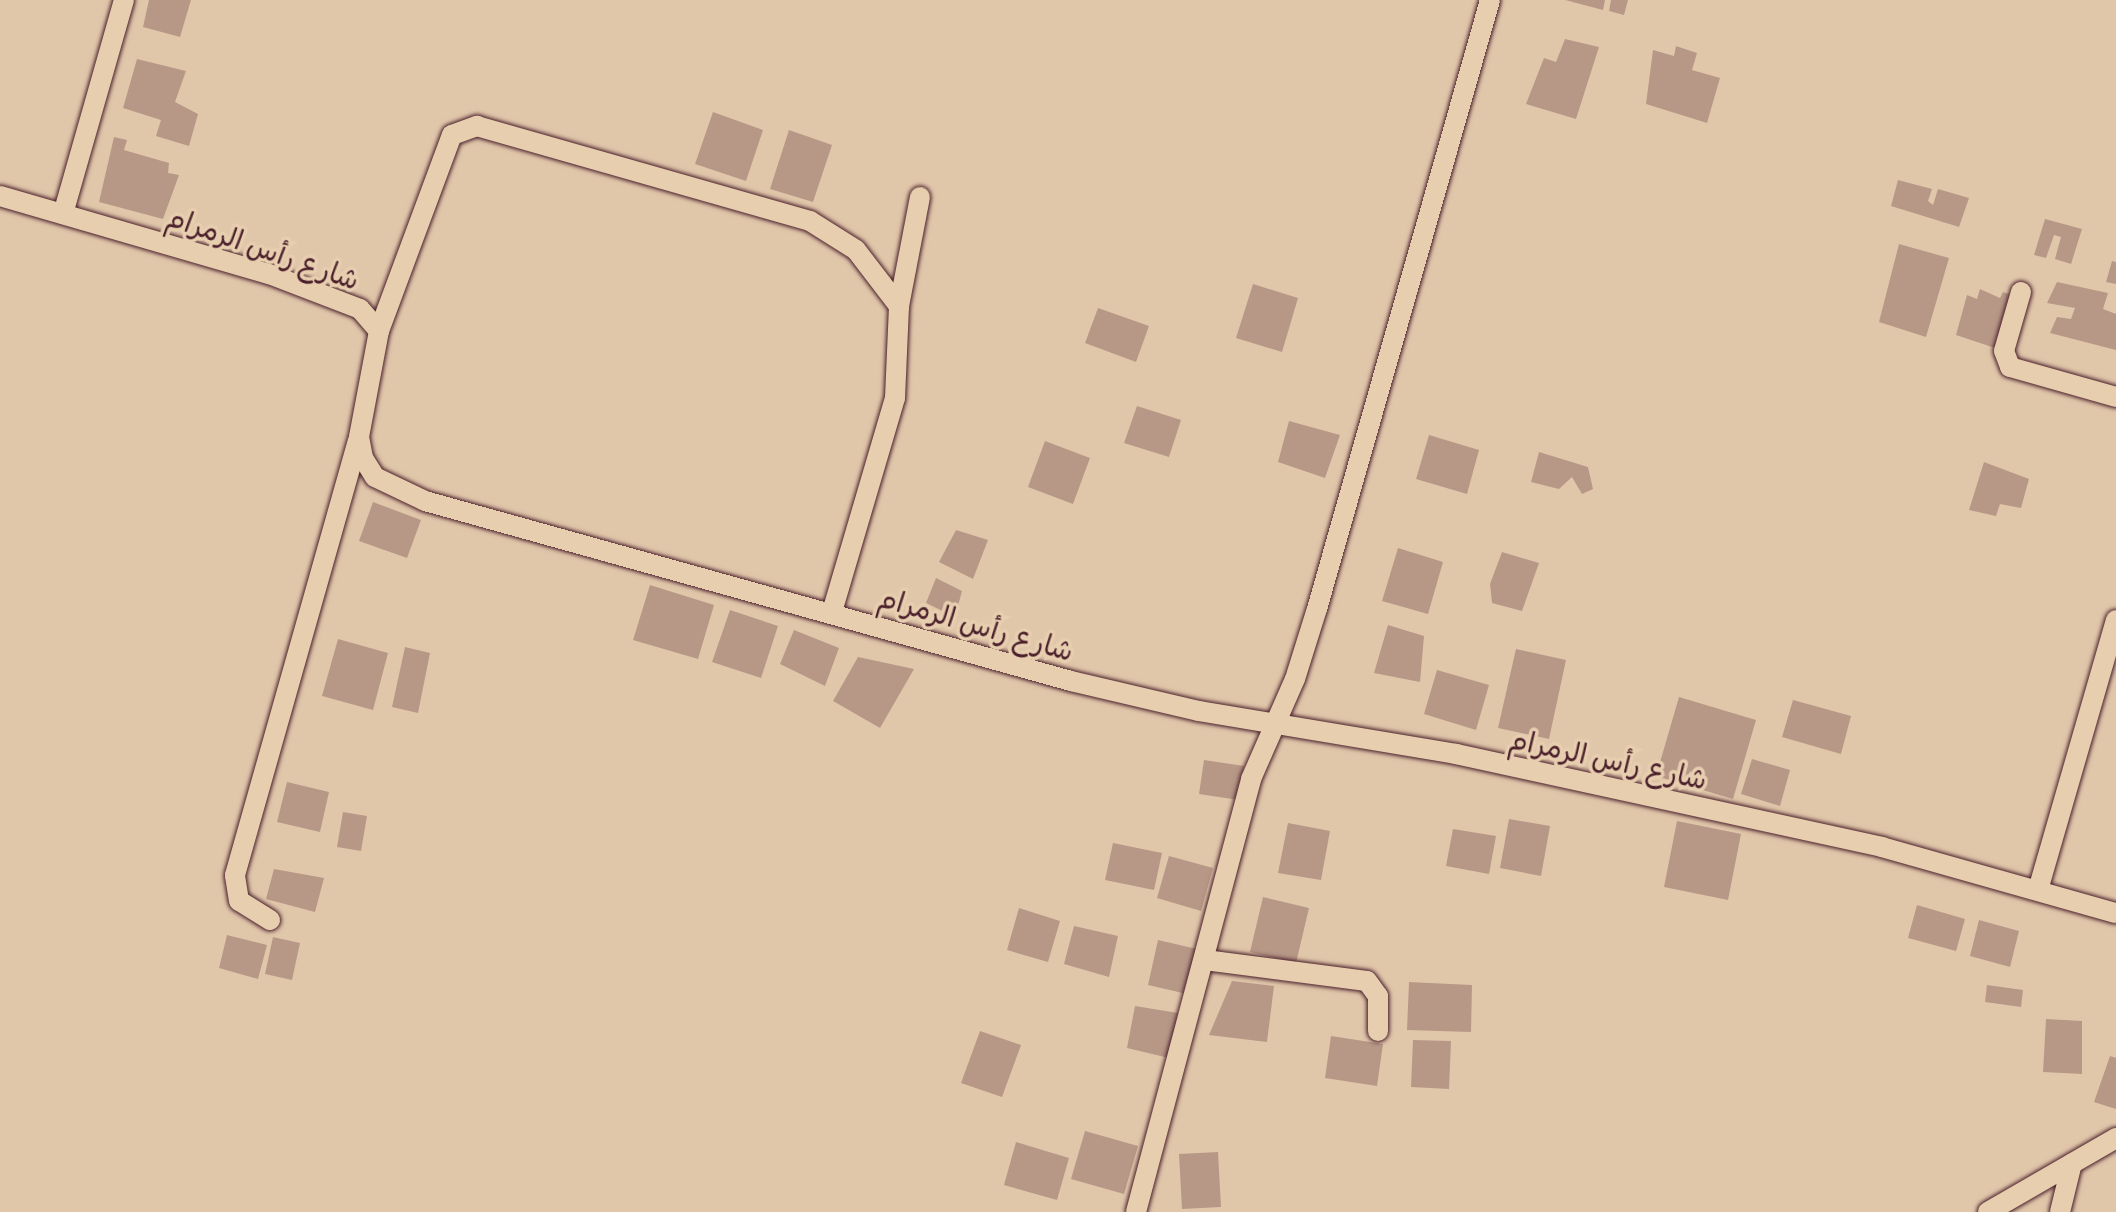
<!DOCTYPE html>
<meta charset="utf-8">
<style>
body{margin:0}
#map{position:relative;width:2116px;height:1212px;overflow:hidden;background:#e1c7aa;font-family:Itim,"Playpen Sans Arabic",sans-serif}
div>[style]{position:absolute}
.building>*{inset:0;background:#b79887}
.roads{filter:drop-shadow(0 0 2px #4a1f2b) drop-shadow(0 0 2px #4a1f2b)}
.street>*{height:20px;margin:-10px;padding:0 10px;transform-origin:10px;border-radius:10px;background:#e7ceaf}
span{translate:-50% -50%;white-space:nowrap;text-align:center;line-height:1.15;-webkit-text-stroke:7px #e7ceaf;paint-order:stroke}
.street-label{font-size:28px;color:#4a1f2b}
</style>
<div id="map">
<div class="building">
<i style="clip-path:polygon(149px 0,191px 0,180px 37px,143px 27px)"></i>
<i style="clip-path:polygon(1565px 0,1605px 0,1603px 10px)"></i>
<i style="clip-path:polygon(1611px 0,1628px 0,1624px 15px,1609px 11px)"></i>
<i style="clip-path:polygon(1565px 39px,1599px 47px,1576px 119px,1526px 104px,1544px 58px,1556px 62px)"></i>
<i style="clip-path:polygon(1676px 46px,1697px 53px,1692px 70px,1720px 78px,1707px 123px,1646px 104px,1653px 50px,1674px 56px)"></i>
<i style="clip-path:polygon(137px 59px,186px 71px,175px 102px,198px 114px,189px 146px,156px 136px,161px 120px,123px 108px)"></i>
<i style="clip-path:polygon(713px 112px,763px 130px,746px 181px,695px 164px)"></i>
<i style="clip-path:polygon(789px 130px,832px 145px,813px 202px,770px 189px)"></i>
<i style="clip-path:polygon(114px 137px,127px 140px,124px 150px,169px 163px,168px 173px,179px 175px,163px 219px,99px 202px)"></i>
<i style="clip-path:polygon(1898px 180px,1932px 189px,1928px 201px,1933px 205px,1938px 189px,1969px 198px,1959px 227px,1891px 206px)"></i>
<i style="clip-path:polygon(2045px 219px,2082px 229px,2071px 264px,2055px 259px,2061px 237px,2054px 235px,2046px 258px,2034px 255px)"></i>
<i style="clip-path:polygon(1899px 244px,1949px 258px,1926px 337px,1879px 322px)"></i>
<i style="clip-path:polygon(2112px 261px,2116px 262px,2116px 284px,2106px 282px)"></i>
<i style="clip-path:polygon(2057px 282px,2108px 293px,2103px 309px,2116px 314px,2116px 350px,2050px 333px,2057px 317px,2071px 319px,2075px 308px,2047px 303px)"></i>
<i style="clip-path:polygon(1253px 284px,1298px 298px,1282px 352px,1236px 338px)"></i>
<i style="clip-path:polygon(1980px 289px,2000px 298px,2003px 292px,2014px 296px,1998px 349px,1956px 335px,1967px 295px,1977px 299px)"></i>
<i style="clip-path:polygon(1098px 308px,1149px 326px,1136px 362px,1085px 343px)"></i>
<i style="clip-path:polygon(1137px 406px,1181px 420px,1169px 457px,1124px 443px)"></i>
<i style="clip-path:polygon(1289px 421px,1340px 435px,1325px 478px,1278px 462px)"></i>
<i style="clip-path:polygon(1429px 435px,1479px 450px,1467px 494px,1416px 479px)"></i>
<i style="clip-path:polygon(1045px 441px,1090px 458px,1073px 504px,1028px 487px)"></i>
<i style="clip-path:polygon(1539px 452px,1588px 467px,1593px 489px,1582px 494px,1572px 477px,1559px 489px,1531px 482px)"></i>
<i style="clip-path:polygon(1984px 462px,2029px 479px,2021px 508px,2000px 504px,1996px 516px,1969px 510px)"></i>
<i style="clip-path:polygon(373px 502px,421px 520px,407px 558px,359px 541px)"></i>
<i style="clip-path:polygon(956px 530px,988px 540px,973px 579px,939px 562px)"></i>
<i style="clip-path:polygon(1398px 548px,1443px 562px,1428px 614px,1382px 601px)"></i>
<i style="clip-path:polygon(1502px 552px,1539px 563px,1522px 611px,1492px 603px,1490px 584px)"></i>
<i style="clip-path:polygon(936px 578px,962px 591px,955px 617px,926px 603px)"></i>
<i style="clip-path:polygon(650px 585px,714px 605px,698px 659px,633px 640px)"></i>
<i style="clip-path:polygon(730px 610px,778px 626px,761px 678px,712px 662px)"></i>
<i style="clip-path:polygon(1388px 625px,1424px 636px,1420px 682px,1374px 673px)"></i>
<i style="clip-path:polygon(794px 630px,839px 648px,825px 686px,780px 664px)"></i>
<i style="clip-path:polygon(338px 639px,388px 653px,373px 710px,322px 696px)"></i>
<i style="clip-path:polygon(405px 647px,430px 653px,418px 713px,392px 707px)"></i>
<i style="clip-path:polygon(1516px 649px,1566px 660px,1549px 739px,1498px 728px)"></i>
<i style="clip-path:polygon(858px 657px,914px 669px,880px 728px,833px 701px)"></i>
<i style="clip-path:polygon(1437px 670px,1489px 685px,1476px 730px,1424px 714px)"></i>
<i style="clip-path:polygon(1679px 697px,1756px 720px,1733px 799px,1656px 776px)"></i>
<i style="clip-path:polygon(1793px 700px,1851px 716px,1841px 754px,1782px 737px)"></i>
<i style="clip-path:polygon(1752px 759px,1790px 770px,1780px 806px,1741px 794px)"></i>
<i style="clip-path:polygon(1204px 760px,1244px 766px,1239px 800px,1199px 794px)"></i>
<i style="clip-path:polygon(287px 782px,329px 792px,320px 832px,277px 822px)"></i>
<i style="clip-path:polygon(343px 812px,367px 816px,361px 851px,337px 847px)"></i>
<i style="clip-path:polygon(1509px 819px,1550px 826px,1541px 876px,1500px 868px)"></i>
<i style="clip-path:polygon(1677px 821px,1741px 834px,1728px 900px,1664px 887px)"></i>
<i style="clip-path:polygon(1288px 823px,1330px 831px,1321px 880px,1278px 873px)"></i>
<i style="clip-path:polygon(1453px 829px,1496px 836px,1489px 874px,1446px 866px)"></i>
<i style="clip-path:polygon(1113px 843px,1162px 853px,1154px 890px,1105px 880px)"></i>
<i style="clip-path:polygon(1169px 856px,1213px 868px,1201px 911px,1157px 898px)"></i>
<i style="clip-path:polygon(274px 869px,324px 878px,315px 912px,266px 899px)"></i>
<i style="clip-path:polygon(1263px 897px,1309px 908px,1296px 963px,1250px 952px)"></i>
<i style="clip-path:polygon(1917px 905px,1965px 919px,1956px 951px,1908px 938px)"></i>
<i style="clip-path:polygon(1019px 908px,1060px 921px,1048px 962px,1007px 950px)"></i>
<i style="clip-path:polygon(1979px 920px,2019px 931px,2010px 967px,1970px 956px)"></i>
<i style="clip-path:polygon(1074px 926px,1118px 936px,1109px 977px,1064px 964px)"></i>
<i style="clip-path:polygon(227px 935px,267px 945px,258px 979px,219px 968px)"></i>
<i style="clip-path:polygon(273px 937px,300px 943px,292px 980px,265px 974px)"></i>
<i style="clip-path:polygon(1158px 940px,1197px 949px,1187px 994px,1148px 985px)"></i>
<i style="clip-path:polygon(1232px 981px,1274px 986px,1267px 1042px,1209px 1035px)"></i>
<i style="clip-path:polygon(1409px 982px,1472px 985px,1471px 1032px,1407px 1030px)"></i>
<i style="clip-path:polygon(1987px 985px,2023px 990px,2021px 1007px,1985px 1002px)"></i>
<i style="clip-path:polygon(1135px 1006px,1178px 1013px,1169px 1058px,1127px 1048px)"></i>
<i style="clip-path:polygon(2046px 1019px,2082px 1021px,2082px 1074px,2043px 1072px)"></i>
<i style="clip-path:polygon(980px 1031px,1021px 1045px,1002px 1097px,961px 1083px)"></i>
<i style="clip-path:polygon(1331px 1036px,1383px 1044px,1377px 1086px,1325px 1078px)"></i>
<i style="clip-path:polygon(1413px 1040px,1451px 1041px,1449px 1089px,1411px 1087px)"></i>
<i style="clip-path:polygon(2110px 1056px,2116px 1058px,2116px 1109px,2094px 1102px)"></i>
<i style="clip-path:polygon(1085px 1131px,1138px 1146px,1124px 1194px,1071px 1179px)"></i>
<i style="clip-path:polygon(1016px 1142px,1069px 1158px,1057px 1200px,1004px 1185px)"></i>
<i style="clip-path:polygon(1218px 1152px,1221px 1207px,1182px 1209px,1179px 1154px)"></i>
</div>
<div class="roads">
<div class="street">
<i style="left:0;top:196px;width:280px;rotate:16.2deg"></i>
<i style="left:269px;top:274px;width:97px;rotate:21deg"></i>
<i style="left:360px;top:309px;width:29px;rotate:49deg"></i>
<i style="left:379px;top:331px;width:108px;rotate:100.7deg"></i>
<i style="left:359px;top:437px;width:21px;rotate:79deg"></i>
<i style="left:363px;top:458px;width:22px;rotate:58deg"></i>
<i style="left:375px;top:477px;width:55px;rotate:25.6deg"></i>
<i style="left:425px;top:501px;width:671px;rotate:15.57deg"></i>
<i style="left:1071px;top:681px;width:131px;rotate:13.2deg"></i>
<i style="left:1199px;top:711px;width:261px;rotate:9.5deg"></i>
<i style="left:1456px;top:754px;width:436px;rotate:12.3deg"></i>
<i style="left:1882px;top:847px;width:243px;rotate:15.8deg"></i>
<i style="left:63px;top:214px;width:223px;rotate:-74.1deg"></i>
<i style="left:2021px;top:292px;width:61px;rotate:106.1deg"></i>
<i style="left:2004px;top:351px;width:17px;rotate:69deg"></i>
<i style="left:2010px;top:367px;width:110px;rotate:15.8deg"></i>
<i style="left:379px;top:331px;width:209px;rotate:-69.6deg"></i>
<i style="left:452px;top:135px;width:27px;rotate:-20deg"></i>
<i style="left:477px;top:126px;width:346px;rotate:15.9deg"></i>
<i style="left:810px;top:221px;width:54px;rotate:32.2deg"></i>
<i style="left:856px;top:250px;width:71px;rotate:52.5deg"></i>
<i style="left:832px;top:612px;width:223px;rotate:-73.6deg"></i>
<i style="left:895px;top:398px;width:92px;rotate:-87.5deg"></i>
<i style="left:899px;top:306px;width:111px;rotate:-79.1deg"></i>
<i style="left:2038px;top:890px;width:281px;rotate:-73.9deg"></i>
<i style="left:270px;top:920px;width:36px;rotate:-148deg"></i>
<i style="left:239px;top:901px;width:26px;rotate:-99deg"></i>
<i style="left:235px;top:875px;width:451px;rotate:-74.2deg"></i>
<i style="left:1205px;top:960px;width:163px;rotate:7.4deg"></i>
<i style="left:1367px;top:981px;width:19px;rotate:54deg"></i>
<i style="left:1378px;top:996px;width:35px;rotate:90deg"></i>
<i style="left:1136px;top:1212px;width:448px;rotate:-75.1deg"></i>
<i style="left:1251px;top:779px;width:109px;rotate:-66.3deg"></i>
<i style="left:1295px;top:679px;width:73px;rotate:-72.6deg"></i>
<i style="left:1317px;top:609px;width:633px;rotate:-74.14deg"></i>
<i style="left:1988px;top:1212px;width:148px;rotate:-30deg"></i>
<i style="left:2060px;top:1212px;width:50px;rotate:-76.2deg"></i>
</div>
</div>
<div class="street-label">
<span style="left:263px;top:248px;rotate:19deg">شارع رأس الرمرام</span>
<span style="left:976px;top:624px;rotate:16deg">شارع رأس الرمرام</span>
<span style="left:1608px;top:759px;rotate:12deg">شارع رأس الرمرام</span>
</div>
</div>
